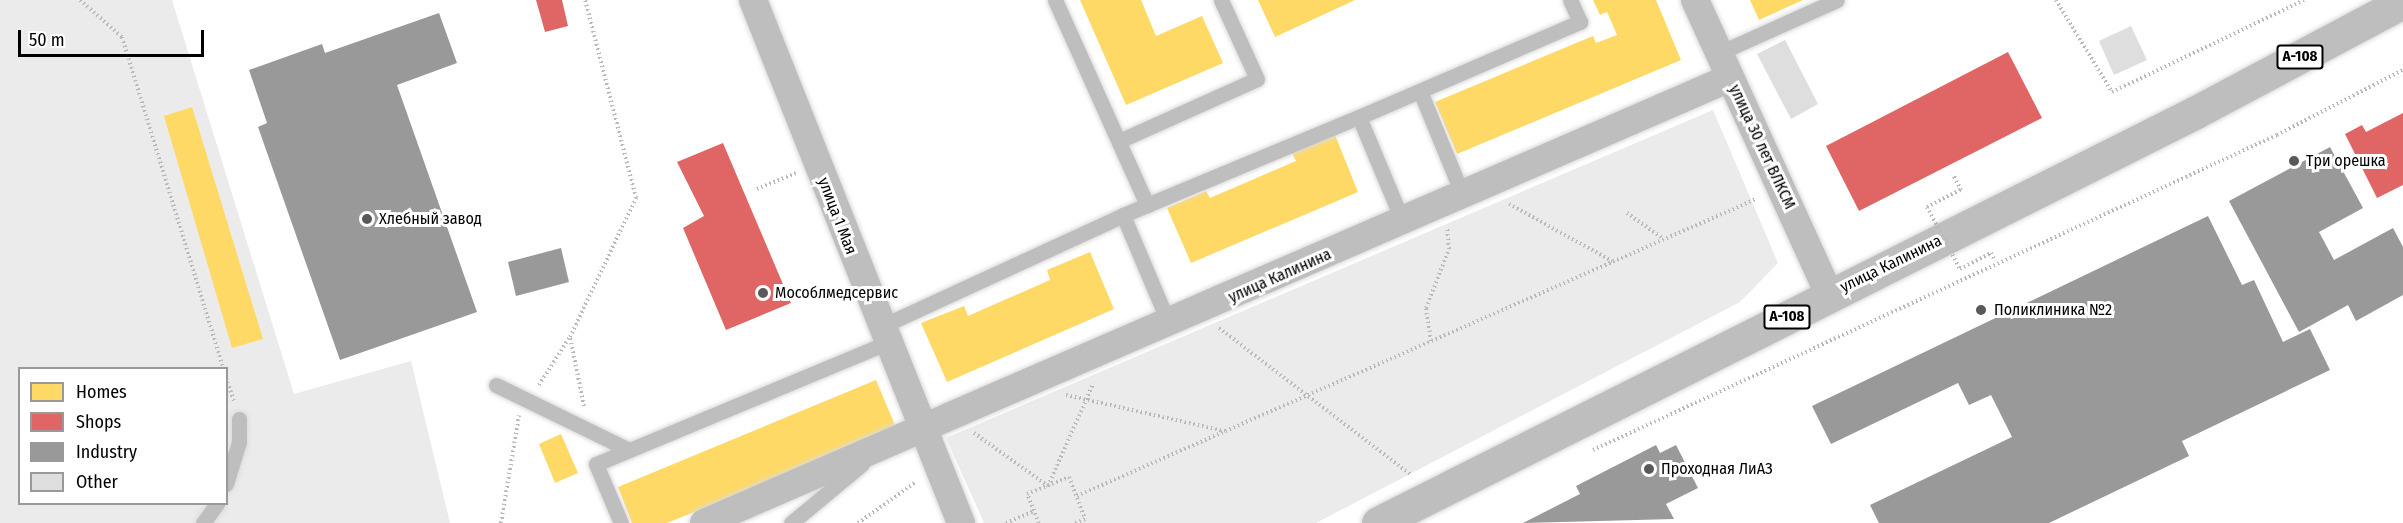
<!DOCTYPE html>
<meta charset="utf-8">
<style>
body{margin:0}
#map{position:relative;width:2403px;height:523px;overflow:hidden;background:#fff;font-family:"Fira Sans Condensed",sans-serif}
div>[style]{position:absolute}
.green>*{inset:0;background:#ebebeb}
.homes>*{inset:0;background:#ffd966}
.shops>*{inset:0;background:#e06666}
.industry>*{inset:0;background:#999}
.building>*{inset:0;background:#dedede}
.path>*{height:4px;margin-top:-2px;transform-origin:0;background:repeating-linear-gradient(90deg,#b9b9b9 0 1.5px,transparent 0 4.5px)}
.roads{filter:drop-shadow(0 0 2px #dbdbdb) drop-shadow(0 0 2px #dbdbdb)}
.lane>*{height:15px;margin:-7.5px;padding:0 7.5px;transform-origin:7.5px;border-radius:7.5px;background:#bebebe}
.street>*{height:28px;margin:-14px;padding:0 14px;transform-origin:14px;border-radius:14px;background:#bebebe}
.highway>*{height:33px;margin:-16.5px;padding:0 16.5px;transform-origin:16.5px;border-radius:16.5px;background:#bebebe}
.path-bridge>*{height:4px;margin-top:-2px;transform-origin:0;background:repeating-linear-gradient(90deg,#b9b9b9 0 1.5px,transparent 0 4.5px)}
.dots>*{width:16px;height:16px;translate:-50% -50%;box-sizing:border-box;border:3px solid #fff;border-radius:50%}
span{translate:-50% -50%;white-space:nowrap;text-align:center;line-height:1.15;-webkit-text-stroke:6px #fff;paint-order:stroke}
.shield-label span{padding:2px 4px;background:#fff;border:2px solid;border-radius:4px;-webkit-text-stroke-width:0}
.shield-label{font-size:15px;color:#000;font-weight:700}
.street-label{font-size:16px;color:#000}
.poi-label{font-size:16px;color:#000}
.left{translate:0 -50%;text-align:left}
.legend{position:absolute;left:18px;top:367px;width:210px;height:138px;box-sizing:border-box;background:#fff;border:2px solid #999;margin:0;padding:8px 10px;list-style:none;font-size:18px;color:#000}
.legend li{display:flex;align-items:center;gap:12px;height:30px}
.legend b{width:30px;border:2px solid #999}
.scale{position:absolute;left:18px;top:30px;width:186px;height:27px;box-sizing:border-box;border:3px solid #000;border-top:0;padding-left:8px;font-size:18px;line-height:21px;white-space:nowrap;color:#000;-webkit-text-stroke:4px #fff;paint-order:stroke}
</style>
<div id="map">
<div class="green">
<i style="clip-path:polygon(evenodd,0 0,172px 0,294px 394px,411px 361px,450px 523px,0 523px,0 0,20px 368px,226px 368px,226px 504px,20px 504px,20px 368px)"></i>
<i style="clip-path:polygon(1713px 110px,1778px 263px,1740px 302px,1316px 523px,984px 523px,946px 438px)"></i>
</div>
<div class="homes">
<i style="clip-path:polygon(1080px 0,1141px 0,1156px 36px,1202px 16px,1223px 63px,1126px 105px)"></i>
<i style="clip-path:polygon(1258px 0,1355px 0,1275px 37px)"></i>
<i style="clip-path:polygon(1593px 0,1656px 0,1681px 60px,1457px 154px,1435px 102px,1593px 36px,1596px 43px,1617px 35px,1607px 12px,1600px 15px)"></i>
<i style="clip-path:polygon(1750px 0,1803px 0,1759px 20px)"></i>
<i style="clip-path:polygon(192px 107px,263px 339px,232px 348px,164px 116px)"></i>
<i style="clip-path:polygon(1335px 135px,1358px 192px,1191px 263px,1167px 208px,1206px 191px,1210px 198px,1296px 161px,1292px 153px)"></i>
<i style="clip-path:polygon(1090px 252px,1114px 309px,947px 382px,921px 323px,964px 306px,968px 316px,1050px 280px,1047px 270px)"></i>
<i style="clip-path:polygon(876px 380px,897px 430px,667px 523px,632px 523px,618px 487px)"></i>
<i style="clip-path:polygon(561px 434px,578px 473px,555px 483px,539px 444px)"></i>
</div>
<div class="shops">
<i style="clip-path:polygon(536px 0,562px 0,568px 26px,545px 32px)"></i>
<i style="clip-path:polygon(2008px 52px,2042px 118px,1859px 211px,1826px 146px)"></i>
<i style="clip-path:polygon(2403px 113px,2403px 185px,2377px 198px,2345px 134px,2362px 125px,2366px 132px)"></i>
<i style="clip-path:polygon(723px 143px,791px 303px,726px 330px,683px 228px,704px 216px,677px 162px)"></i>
</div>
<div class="industry">
<i style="clip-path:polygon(439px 13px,457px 63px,397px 85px,477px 312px,340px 360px,258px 127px,267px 123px,249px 70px,322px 44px,325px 53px)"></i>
<i style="clip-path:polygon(2330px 147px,2363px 208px,2319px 232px,2334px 260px,2393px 228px,2403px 247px,2403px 295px,2356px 321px,2348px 305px,2299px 332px,2229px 201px)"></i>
<i style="clip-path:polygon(2208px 216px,2242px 285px,2254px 280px,2283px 342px,2310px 329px,2330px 370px,2182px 441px,2189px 456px,2049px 523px,1879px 523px,1870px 505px,2012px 437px,1991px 395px,1969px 405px,1958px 383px,1831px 444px,1812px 406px)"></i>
<i style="clip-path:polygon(561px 248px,569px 282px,516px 296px,508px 262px)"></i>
<i style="clip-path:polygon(1656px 445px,1660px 453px,1676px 445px,1698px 488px,1666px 504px,1674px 519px,1523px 523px,1580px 494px,1576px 486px)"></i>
</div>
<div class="building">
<i style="clip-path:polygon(2131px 26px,2147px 60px,2114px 75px,2099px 41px)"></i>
<i style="clip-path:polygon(1785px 40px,1818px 104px,1791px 119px,1757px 54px)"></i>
</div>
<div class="path">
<i style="left:80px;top:0;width:56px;rotate:41.4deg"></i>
<i style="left:122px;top:37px;width:346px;rotate:73deg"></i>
<i style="left:2056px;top:0;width:108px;rotate:58.7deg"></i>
<i style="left:2112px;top:92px;width:213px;rotate:-25.6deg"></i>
<i style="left:757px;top:189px;width:42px;rotate:-22.3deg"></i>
<i style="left:1509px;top:204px;width:118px;rotate:29deg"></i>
<i style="left:1927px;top:207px;width:38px;rotate:-27deg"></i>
<i style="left:1961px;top:190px;width:16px;rotate:-117deg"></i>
<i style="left:1627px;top:213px;width:43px;rotate:35.5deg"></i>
<i style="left:1960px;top:269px;width:35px;rotate:-27deg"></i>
<i style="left:1991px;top:253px;width:9px;rotate:63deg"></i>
<i style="left:1219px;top:328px;width:242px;rotate:37.4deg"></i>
<i style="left:1431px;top:341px;width:33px;rotate:-99deg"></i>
<i style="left:1426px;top:308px;width:63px;rotate:-68.7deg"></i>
<i style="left:1449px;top:249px;width:21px;rotate:-95deg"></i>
<i style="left:226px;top:378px;width:24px;rotate:71deg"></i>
<i style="left:539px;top:385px;width:56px;rotate:-57.4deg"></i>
<i style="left:1066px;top:395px;width:163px;rotate:12.8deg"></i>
<i style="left:584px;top:406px;width:70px;rotate:-101.5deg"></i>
<i style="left:570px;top:337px;width:154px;rotate:-64.6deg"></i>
<i style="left:636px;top:198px;width:204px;rotate:-104.4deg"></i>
<i style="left:974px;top:433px;width:91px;rotate:35.6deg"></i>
<i style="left:1048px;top:486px;width:111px;rotate:-66.2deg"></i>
<i style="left:1593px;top:450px;width:753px;rotate:-24.73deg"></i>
<i style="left:2277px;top:135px;width:142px;rotate:-27.3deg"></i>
<i style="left:1077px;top:496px;width:741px;rotate:-23.62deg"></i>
<i style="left:501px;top:523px;width:109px;rotate:-80.5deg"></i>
<i style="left:858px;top:523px;width:71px;rotate:-35.3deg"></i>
<i style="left:1006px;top:523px;width:30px;rotate:-23deg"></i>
<i style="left:1039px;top:523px;width:31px;rotate:-112deg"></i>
<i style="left:1027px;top:494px;width:45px;rotate:-22deg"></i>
<i style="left:1069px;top:477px;width:45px;rotate:69.1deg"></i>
<i style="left:1085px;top:519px;width:11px;rotate:158deg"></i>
</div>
<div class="roads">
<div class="lane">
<i style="left:1055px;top:0;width:225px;rotate:65.8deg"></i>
<i style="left:1719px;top:53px;width:129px;rotate:-24.2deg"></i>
<i style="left:1420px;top:91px;width:113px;rotate:67.7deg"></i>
<i style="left:1359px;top:117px;width:241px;rotate:-23.3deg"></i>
<i style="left:1580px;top:22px;width:24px;rotate:-114deg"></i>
<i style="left:1119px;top:141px;width:151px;rotate:-24.2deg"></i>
<i style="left:1257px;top:79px;width:87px;rotate:-114.5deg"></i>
<i style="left:1169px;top:324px;width:118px;rotate:-112.9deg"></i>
<i style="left:1123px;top:215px;width:256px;rotate:-22.6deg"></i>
<i style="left:1359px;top:117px;width:114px;rotate:67.3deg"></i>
<i style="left:880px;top:327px;width:268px;rotate:-24.7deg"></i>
<i style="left:496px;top:385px;width:148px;rotate:26deg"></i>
<i style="left:226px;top:484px;width:44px;rotate:-72.8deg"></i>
<i style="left:239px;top:442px;width:23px;rotate:-90deg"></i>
<i style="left:203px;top:523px;width:24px;rotate:-54deg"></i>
<i style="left:621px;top:523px;width:64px;rotate:-113deg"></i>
<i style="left:596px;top:464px;width:314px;rotate:-22.6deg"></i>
<i style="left:791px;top:523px;width:92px;rotate:-39.7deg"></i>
</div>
<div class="street">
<i style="left:753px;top:0;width:563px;rotate:68.31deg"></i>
<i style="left:1695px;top:0;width:323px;rotate:65.5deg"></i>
<i style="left:704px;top:523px;width:1118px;rotate:-23.45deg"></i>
</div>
<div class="highway">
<i style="left:1378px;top:523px;width:915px;rotate:-26.68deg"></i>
<i style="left:2196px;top:112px;width:234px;rotate:-28deg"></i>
</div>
</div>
<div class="path-bridge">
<i style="left:1927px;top:207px;width:70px;rotate:62deg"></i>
</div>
<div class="dots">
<i style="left:2294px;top:161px;background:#595959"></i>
<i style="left:367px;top:219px;background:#595959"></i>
<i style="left:763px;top:293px;background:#595959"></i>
<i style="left:1981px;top:310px;background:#595959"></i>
<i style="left:1649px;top:469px;background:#595959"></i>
</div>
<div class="shield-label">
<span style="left:2300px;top:57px">А-108</span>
<span style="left:1787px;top:317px">А-108</span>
</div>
<div class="street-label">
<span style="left:1762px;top:147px;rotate:65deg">улица 30 лет ВЛКСМ</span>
<span style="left:837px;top:216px;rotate:69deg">улица 1 Мая</span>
<span style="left:1891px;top:264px;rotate:-26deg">улица Калинина</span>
<span style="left:1280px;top:276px;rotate:-24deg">улица Калинина</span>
</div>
<div class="poi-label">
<span class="left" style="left:2306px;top:161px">Три орешка</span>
<span class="left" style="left:379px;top:219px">Хлебный завод</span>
<span class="left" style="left:775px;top:293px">Мособлмедсервис</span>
<span class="left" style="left:1994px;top:310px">Поликлиника №2</span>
<span class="left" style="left:1661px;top:469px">Проходная ЛиАЗ</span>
</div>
<ul class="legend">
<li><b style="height:16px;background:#ffd966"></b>Homes</li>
<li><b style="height:16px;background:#e06666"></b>Shops</li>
<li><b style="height:16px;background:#999"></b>Industry</li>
<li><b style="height:16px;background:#dedede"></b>Other</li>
</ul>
<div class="scale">50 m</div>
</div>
